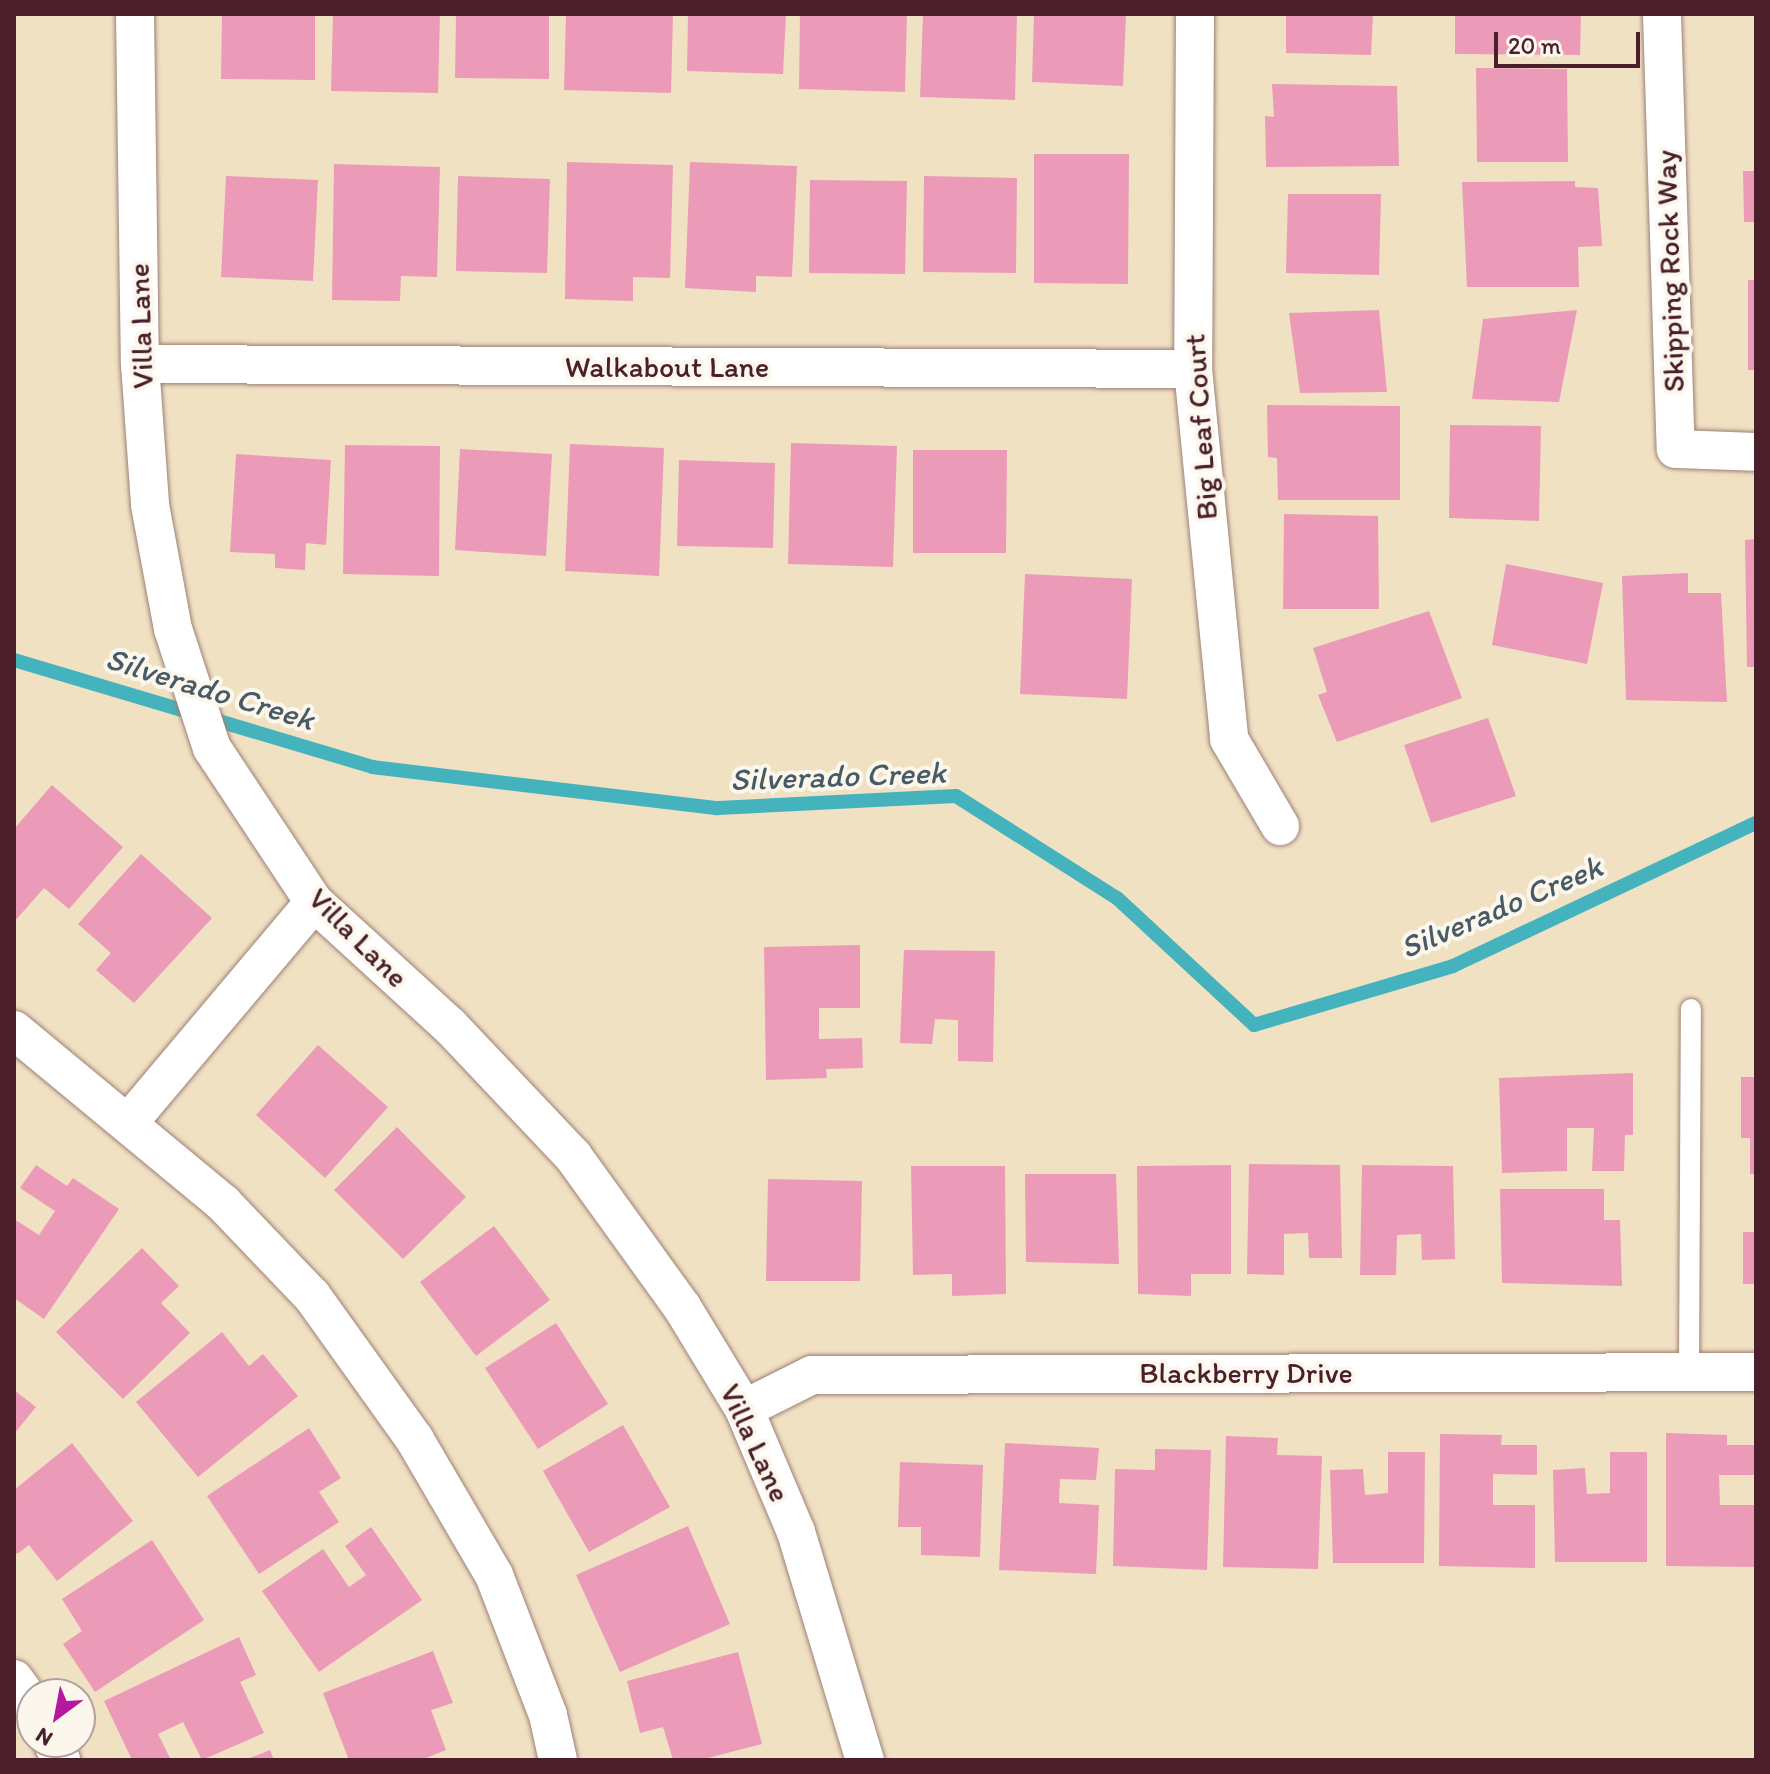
<!DOCTYPE html>
<style>
body{margin:0}
#map{position:relative;width:1770px;height:1774px;overflow:hidden;background:#f1e1c3;font-family:Itim,sans-serif}
div>[style]{position:absolute}
.stream>*{height:14px;margin:-7px;padding:0 7px;transform-origin:7px;border-radius:7px;background:#44b3bd}
.building>*{inset:0;background:#eb9bb7}
.roads{filter:drop-shadow(0 0 2px #9e8077) drop-shadow(0 0 2px #9e8077)}
.service>*{height:20px;margin:-10px;padding:0 10px;transform-origin:10px;border-radius:10px;background:#fff}
.minor>*{height:38px;margin:-19px;padding:0 19px;transform-origin:19px;border-radius:19px;background:#fff}
span{translate:-50% -50%;white-space:nowrap;text-align:center;line-height:1.15;-webkit-text-stroke:8px #fbf7ec;paint-order:stroke}
.street-label{font-size:30px;color:#4a1f2b}
.water-label{font-size:32px;color:#485a65;font-style:italic}
.frame{position:absolute;inset:0;border:16px solid #4a1f2b;pointer-events:none}
.north{position:absolute;left:16px;top:1678px;width:80px;height:80px;box-sizing:border-box;background:#fbf7ec;border:2px solid #b4a19f;border-radius:50%;rotate:212deg;font-size:22px;font-weight:700;line-height:32px;text-align:center;color:#4a1f2b}
.north::after{content:'';display:block;margin:auto;width:28px;height:36px;background:#b5179e;clip-path:polygon(50% 0,100% 100%,50% 72%,0 100%)}
.scale{position:absolute;left:1494px;top:32px;width:146px;height:36px;box-sizing:border-box;border:4px solid #4a1f2b;border-top:0;padding-left:10px;font-size:24px;line-height:28px;white-space:nowrap;color:#4a1f2b;-webkit-text-stroke:6px #fbf7ec;paint-order:stroke}
</style>
<div id="map">
<div class="stream">
<i style="left:14px;top:660px;width:374px;rotate:16.6deg"></i>
<i style="left:372px;top:767px;width:348px;rotate:6.8deg"></i>
<i style="left:718px;top:808px;width:238px;rotate:-2.9deg"></i>
<i style="left:956px;top:796px;width:191px;rotate:32.4deg"></i>
<i style="left:1117px;top:898px;width:187px;rotate:42.8deg"></i>
<i style="left:1254px;top:1025px;width:208px;rotate:-16.5deg"></i>
<i style="left:1453px;top:966px;width:335px;rotate:-25.3deg"></i>
</div>
<div class="building">
<i style="clip-path:polygon(222px 14px,315px 14px,315px 80px,221px 79px)"></i>
<i style="clip-path:polygon(333px 14px,440px 14px,438px 93px,331px 91px)"></i>
<i style="clip-path:polygon(456px 14px,549px 14px,549px 79px,455px 78px)"></i>
<i style="clip-path:polygon(566px 14px,673px 14px,671px 93px,564px 90px)"></i>
<i style="clip-path:polygon(688px 14px,786px 14px,783px 74px,687px 71px)"></i>
<i style="clip-path:polygon(800px 14px,907px 14px,905px 92px,799px 89px)"></i>
<i style="clip-path:polygon(923px 14px,1017px 14px,1015px 100px,920px 97px)"></i>
<i style="clip-path:polygon(1034px 14px,1126px 14px,1123px 86px,1032px 82px)"></i>
<i style="clip-path:polygon(1286px 14px,1373px 14px,1371px 55px,1286px 53px)"></i>
<i style="clip-path:polygon(1455px 14px,1581px 14px,1580px 55px,1455px 54px)"></i>
<i style="clip-path:polygon(1476px 68px,1567px 69px,1568px 162px,1477px 162px)"></i>
<i style="clip-path:polygon(1272px 84px,1397px 86px,1399px 166px,1266px 167px,1265px 116px,1274px 117px)"></i>
<i style="clip-path:polygon(1034px 154px,1129px 154px,1128px 284px,1034px 283px)"></i>
<i style="clip-path:polygon(567px 162px,673px 165px,670px 278px,633px 277px,633px 301px,565px 299px)"></i>
<i style="clip-path:polygon(690px 162px,797px 166px,792px 277px,756px 276px,756px 292px,685px 288px)"></i>
<i style="clip-path:polygon(334px 164px,440px 167px,437px 277px,401px 276px,400px 301px,332px 300px)"></i>
<i style="clip-path:polygon(1743px 171px,1756px 171px,1756px 222px,1744px 222px)"></i>
<i style="clip-path:polygon(226px 176px,318px 180px,313px 281px,221px 277px)"></i>
<i style="clip-path:polygon(458px 176px,550px 179px,547px 273px,456px 271px)"></i>
<i style="clip-path:polygon(924px 176px,1017px 178px,1016px 273px,923px 272px)"></i>
<i style="clip-path:polygon(810px 180px,907px 181px,905px 274px,809px 273px)"></i>
<i style="clip-path:polygon(1575px 181px,1575px 187px,1598px 188px,1602px 246px,1578px 247px,1579px 287px,1467px 287px,1462px 182px)"></i>
<i style="clip-path:polygon(1288px 194px,1381px 194px,1379px 275px,1286px 273px)"></i>
<i style="clip-path:polygon(1748px 280px,1756px 280px,1756px 370px,1748px 370px)"></i>
<i style="clip-path:polygon(1379px 310px,1387px 392px,1300px 393px,1289px 313px)"></i>
<i style="clip-path:polygon(1577px 310px,1559px 402px,1472px 399px,1483px 319px)"></i>
<i style="clip-path:polygon(1267px 405px,1400px 406px,1400px 500px,1278px 500px,1277px 458px,1268px 457px)"></i>
<i style="clip-path:polygon(1450px 425px,1541px 426px,1539px 521px,1449px 518px)"></i>
<i style="clip-path:polygon(791px 443px,897px 446px,893px 567px,788px 564px)"></i>
<i style="clip-path:polygon(570px 444px,664px 448px,659px 576px,565px 571px)"></i>
<i style="clip-path:polygon(345px 445px,440px 446px,439px 576px,343px 574px)"></i>
<i style="clip-path:polygon(460px 449px,552px 454px,546px 556px,455px 550px)"></i>
<i style="clip-path:polygon(913px 450px,1007px 450px,1006px 553px,913px 553px)"></i>
<i style="clip-path:polygon(236px 454px,331px 460px,326px 545px,306px 543px,305px 570px,275px 568px,275px 554px,230px 552px)"></i>
<i style="clip-path:polygon(679px 460px,775px 463px,773px 548px,677px 546px)"></i>
<i style="clip-path:polygon(1284px 514px,1378px 516px,1379px 609px,1283px 609px)"></i>
<i style="clip-path:polygon(1756px 539px,1756px 667px,1747px 667px,1745px 540px)"></i>
<i style="clip-path:polygon(1506px 564px,1603px 583px,1587px 664px,1492px 645px)"></i>
<i style="clip-path:polygon(1688px 573px,1688px 593px,1721px 593px,1727px 702px,1626px 700px,1622px 576px)"></i>
<i style="clip-path:polygon(1025px 574px,1132px 579px,1127px 699px,1020px 694px)"></i>
<i style="clip-path:polygon(1429px 611px,1462px 698px,1337px 742px,1318px 695px,1327px 692px,1313px 648px)"></i>
<i style="clip-path:polygon(1488px 718px,1516px 796px,1431px 823px,1404px 745px)"></i>
<i style="clip-path:polygon(52px 785px,123px 847px,69px 909px,44px 888px,14px 922px,14px 829px)"></i>
<i style="clip-path:polygon(141px 854px,212px 918px,134px 1003px,96px 970px,111px 953px,78px 924px)"></i>
<i style="clip-path:polygon(860px 945px,860px 1008px,819px 1008px,819px 1039px,862px 1038px,863px 1068px,826px 1069px,827px 1078px,766px 1080px,764px 947px)"></i>
<i style="clip-path:polygon(904px 950px,995px 951px,993px 1062px,958px 1061px,958px 1020px,935px 1019px,932px 1044px,900px 1043px)"></i>
<i style="clip-path:polygon(318px 1045px,388px 1107px,325px 1178px,256px 1115px)"></i>
<i style="clip-path:polygon(1633px 1073px,1633px 1135px,1625px 1135px,1624px 1171px,1592px 1171px,1594px 1128px,1567px 1128px,1567px 1171px,1502px 1173px,1499px 1078px)"></i>
<i style="clip-path:polygon(1741px 1077px,1756px 1077px,1756px 1174px,1750px 1174px,1750px 1138px,1741px 1138px)"></i>
<i style="clip-path:polygon(397px 1127px,466px 1197px,403px 1259px,334px 1190px)"></i>
<i style="clip-path:polygon(1249px 1164px,1340px 1165px,1342px 1258px,1309px 1258px,1308px 1233px,1284px 1234px,1284px 1275px,1247px 1274px)"></i>
<i style="clip-path:polygon(36px 1165px,67px 1186px,73px 1178px,119px 1209px,44px 1319px,14px 1298px,14px 1219px,39px 1235px,55px 1211px,20px 1188px)"></i>
<i style="clip-path:polygon(1231px 1165px,1231px 1274px,1191px 1274px,1191px 1296px,1138px 1294px,1137px 1166px)"></i>
<i style="clip-path:polygon(1362px 1165px,1453px 1166px,1455px 1259px,1422px 1260px,1421px 1234px,1397px 1235px,1396px 1275px,1360px 1275px)"></i>
<i style="clip-path:polygon(911px 1166px,1005px 1166px,1006px 1294px,952px 1296px,952px 1274px,913px 1275px)"></i>
<i style="clip-path:polygon(1025px 1174px,1116px 1174px,1119px 1264px,1026px 1262px)"></i>
<i style="clip-path:polygon(768px 1179px,862px 1181px,860px 1281px,766px 1281px)"></i>
<i style="clip-path:polygon(1500px 1189px,1604px 1189px,1604px 1220px,1620px 1220px,1622px 1286px,1502px 1283px)"></i>
<i style="clip-path:polygon(494px 1226px,550px 1300px,476px 1356px,420px 1282px)"></i>
<i style="clip-path:polygon(1743px 1232px,1756px 1232px,1756px 1284px,1743px 1284px)"></i>
<i style="clip-path:polygon(142px 1248px,179px 1286px,161px 1303px,190px 1333px,123px 1399px,56px 1332px)"></i>
<i style="clip-path:polygon(556px 1323px,608px 1404px,538px 1449px,485px 1368px)"></i>
<i style="clip-path:polygon(222px 1332px,249px 1366px,263px 1354px,298px 1396px,198px 1477px,136px 1402px)"></i>
<i style="clip-path:polygon(14px 1390px,36px 1407px,14px 1434px)"></i>
<i style="clip-path:polygon(623px 1425px,670px 1507px,589px 1552px,543px 1471px)"></i>
<i style="clip-path:polygon(309px 1428px,341px 1478px,319px 1492px,339px 1522px,259px 1574px,207px 1496px)"></i>
<i style="clip-path:polygon(1666px 1433px,1727px 1435px,1727px 1445px,1756px 1445px,1756px 1475px,1719px 1475px,1720px 1505px,1756px 1505px,1756px 1567px,1666px 1566px)"></i>
<i style="clip-path:polygon(1440px 1434px,1502px 1435px,1501px 1445px,1537px 1445px,1537px 1475px,1493px 1474px,1493px 1505px,1535px 1505px,1535px 1568px,1439px 1566px)"></i>
<i style="clip-path:polygon(1226px 1436px,1278px 1438px,1277px 1455px,1322px 1456px,1318px 1569px,1223px 1567px)"></i>
<i style="clip-path:polygon(72px 1443px,133px 1521px,57px 1581px,29px 1545px,17px 1554px,14px 1550px,14px 1490px)"></i>
<i style="clip-path:polygon(1005px 1443px,1099px 1448px,1096px 1480px,1060px 1479px,1059px 1503px,1099px 1505px,1096px 1574px,999px 1570px)"></i>
<i style="clip-path:polygon(1155px 1449px,1211px 1450px,1207px 1570px,1113px 1566px,1115px 1469px,1155px 1470px)"></i>
<i style="clip-path:polygon(1388px 1452px,1425px 1452px,1424px 1563px,1333px 1563px,1330px 1470px,1363px 1469px,1365px 1495px,1388px 1493px)"></i>
<i style="clip-path:polygon(1610px 1452px,1647px 1452px,1647px 1562px,1555px 1562px,1553px 1470px,1585px 1468px,1587px 1494px,1610px 1493px)"></i>
<i style="clip-path:polygon(900px 1462px,983px 1465px,980px 1557px,921px 1555px,921px 1527px,898px 1527px)"></i>
<i style="clip-path:polygon(688px 1526px,730px 1624px,620px 1672px,576px 1575px)"></i>
<i style="clip-path:polygon(371px 1527px,422px 1600px,319px 1672px,262px 1591px,323px 1549px,349px 1587px,366px 1575px,345px 1546px)"></i>
<i style="clip-path:polygon(152px 1540px,204px 1620px,95px 1692px,63px 1644px,82px 1631px,62px 1599px)"></i>
<i style="clip-path:polygon(239px 1637px,256px 1675px,240px 1682px,264px 1733px,202px 1760px,183px 1722px,158px 1734px,171px 1760px,132px 1760px,104px 1701px)"></i>
<i style="clip-path:polygon(433px 1651px,453px 1703px,431px 1710px,446px 1750px,421px 1760px,349px 1760px,323px 1693px)"></i>
<i style="clip-path:polygon(738px 1652px,762px 1744px,700px 1760px,673px 1760px,663px 1727px,640px 1733px,627px 1681px)"></i>
<i style="clip-path:polygon(270px 1750px,274px 1760px,245px 1760px)"></i>
</div>
<div class="roads">
<div class="service">
<i style="left:1689px;top:1370px;width:361px;rotate:-89.7deg"></i>
</div>
<div class="minor">
<i style="left:135px;top:14px;width:350px;rotate:89.2deg"></i>
<i style="left:140px;top:364px;width:141px;rotate:85.9deg"></i>
<i style="left:150px;top:505px;width:126px;rotate:79.5deg"></i>
<i style="left:173px;top:629px;width:125px;rotate:71.9deg"></i>
<i style="left:212px;top:748px;width:185px;rotate:56.5deg"></i>
<i style="left:314px;top:902px;width:184px;rotate:42.4deg"></i>
<i style="left:450px;top:1026px;width:179px;rotate:46.6deg"></i>
<i style="left:573px;top:1156px;width:186px;rotate:54.2deg"></i>
<i style="left:682px;top:1307px;width:119px;rotate:58.7deg"></i>
<i style="left:744px;top:1409px;width:134px;rotate:67.1deg"></i>
<i style="left:796px;top:1532px;width:238px;rotate:73.2deg"></i>
<i style="left:1195px;top:14px;width:355px;rotate:90.3deg"></i>
<i style="left:1193px;top:369px;width:372px;rotate:84.4deg"></i>
<i style="left:1229px;top:739px;width:101px;rotate:59.6deg"></i>
<i style="left:1662px;top:14px;width:435px;rotate:88.2deg"></i>
<i style="left:1676px;top:449px;width:80px;rotate:2.1deg"></i>
<i style="left:140px;top:364px;width:1053px;rotate:0.27deg"></i>
<i style="left:14px;top:1030px;width:273px;rotate:39.6deg"></i>
<i style="left:224px;top:1204px;width:127px;rotate:46.3deg"></i>
<i style="left:312px;top:1296px;width:177px;rotate:54.4deg"></i>
<i style="left:415px;top:1440px;width:156px;rotate:59.7deg"></i>
<i style="left:494px;top:1575px;width:150px;rotate:68.9deg"></i>
<i style="left:548px;top:1715px;width:46px;rotate:77.5deg"></i>
<i style="left:129px;top:1122px;width:287px;rotate:-49.9deg"></i>
<i style="left:744px;top:1409px;width:76px;rotate:-26.6deg"></i>
<i style="left:812px;top:1375px;width:944px;rotate:-0.18deg"></i>
<i style="left:14px;top:1679px;width:31px;rotate:54deg"></i>
<i style="left:52px;top:1742px;width:20px;rotate:63deg"></i>
</div>
</div>
<div class="street-label">
<span style="left:1670px;top:271px;rotate:-92deg">Skipping Rock Way</span>
<span style="left:141px;top:326px;rotate:-92deg">Villa Lane</span>
<span style="left:667px;top:367px">Walkabout Lane</span>
<span style="left:1201px;top:427px;rotate:-94deg">Big Leaf Court</span>
<span style="left:358px;top:938px;rotate:45deg">Villa Lane</span>
<span style="left:1246px;top:1373px">Blackberry Drive</span>
<span style="left:755px;top:1443px;rotate:65deg">Villa Lane</span>
</div>
<div class="water-label">
<span style="left:210px;top:689px;rotate:17deg">Silverado Creek</span>
<span style="left:838px;top:776px;rotate:-2deg">Silverado Creek</span>
<span style="left:1501px;top:907px;rotate:-23deg">Silverado Creek</span>
</div>
<div class="frame"></div>
<div class="north">N</div>
<div class="scale">20 m</div>
</div>
